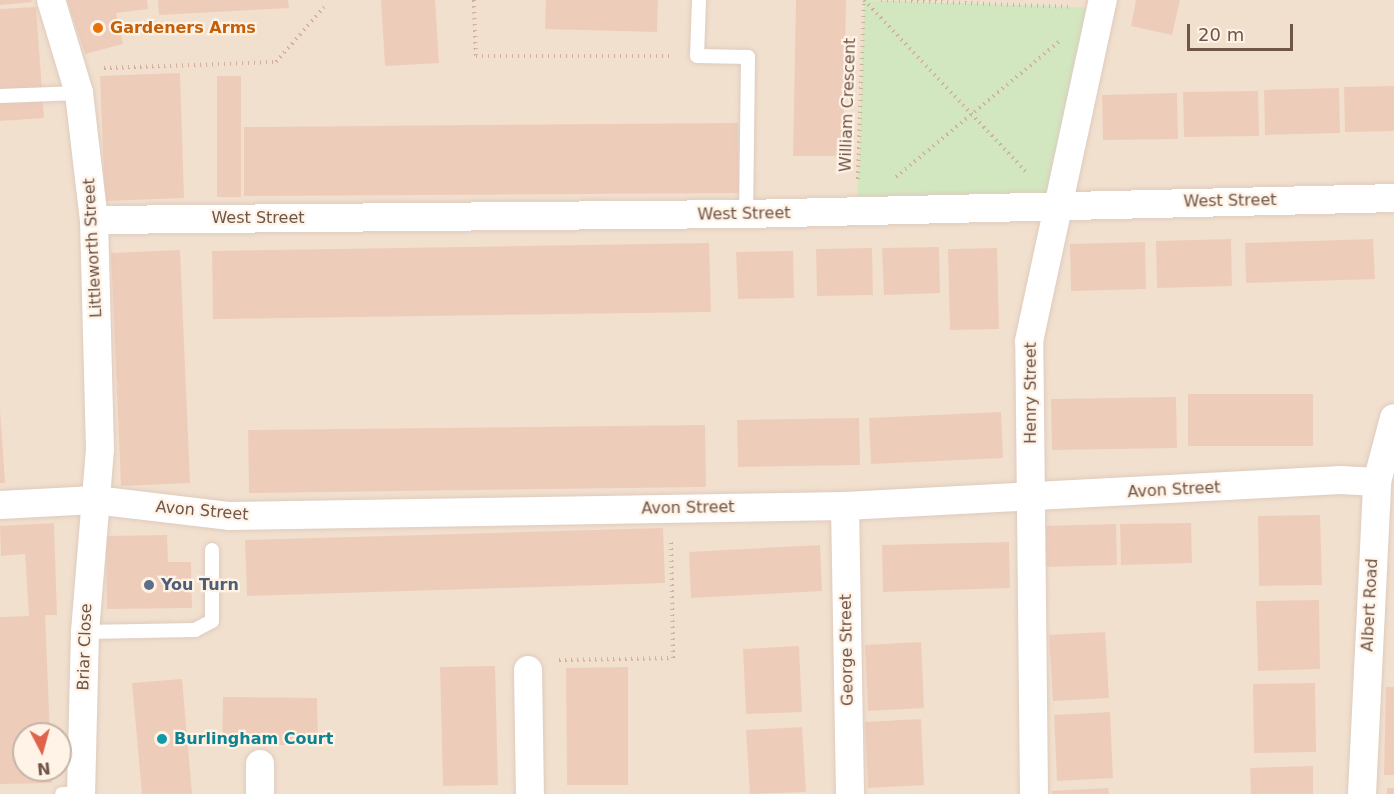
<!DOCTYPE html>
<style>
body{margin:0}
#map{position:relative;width:1394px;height:794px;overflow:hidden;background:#fbefe0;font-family:"DejaVu Sans",sans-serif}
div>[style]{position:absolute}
.residential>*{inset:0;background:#f2e0cf}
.green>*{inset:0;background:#d2e7c0}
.building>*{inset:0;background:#eeccba}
.path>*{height:4px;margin-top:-2px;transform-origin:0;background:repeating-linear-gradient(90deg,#d3af9d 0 1.5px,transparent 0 6px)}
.roads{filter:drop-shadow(0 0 2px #decbbd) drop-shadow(0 0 2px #decbbd)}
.service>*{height:14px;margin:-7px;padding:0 7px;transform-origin:7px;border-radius:7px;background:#fff}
.minor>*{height:28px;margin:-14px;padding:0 14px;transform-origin:14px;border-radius:14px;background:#fff}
.dots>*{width:16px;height:16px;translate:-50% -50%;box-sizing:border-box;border:3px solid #fef3e6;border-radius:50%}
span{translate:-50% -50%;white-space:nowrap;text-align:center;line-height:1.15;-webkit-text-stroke:4.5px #fef3e6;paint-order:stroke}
.food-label{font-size:16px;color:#c56008;font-weight:700}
.left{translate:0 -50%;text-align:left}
.street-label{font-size:16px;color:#705549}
.service-label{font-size:16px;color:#4e5e75;font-weight:700}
.culture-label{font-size:16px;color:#0d838f;font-weight:700}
.north{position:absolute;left:12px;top:722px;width:60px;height:60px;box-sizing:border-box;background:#fef3e6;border:2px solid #c5b4a7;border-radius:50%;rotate:174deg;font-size:16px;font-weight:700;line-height:24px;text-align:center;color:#705549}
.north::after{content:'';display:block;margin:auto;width:21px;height:27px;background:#df634b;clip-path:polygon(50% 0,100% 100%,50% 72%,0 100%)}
.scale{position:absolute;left:1187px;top:24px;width:106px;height:27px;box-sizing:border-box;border:3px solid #705549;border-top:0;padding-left:8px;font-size:18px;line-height:21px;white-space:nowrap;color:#705549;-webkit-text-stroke:4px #fef3e6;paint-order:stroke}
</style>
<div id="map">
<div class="residential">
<i style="clip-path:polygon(evenodd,0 0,1394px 0,1394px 794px,0 794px,0 0,24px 734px,60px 734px,60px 770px,24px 770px,24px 734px)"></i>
</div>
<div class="green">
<i style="clip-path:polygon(864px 0,1102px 8px,1057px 205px,857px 210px)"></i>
</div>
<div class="building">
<i style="clip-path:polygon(0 0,31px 0,32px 2px,0 5px)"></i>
<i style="clip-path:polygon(67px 0,147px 0,148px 9px,116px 13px,123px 44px,85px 54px)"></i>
<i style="clip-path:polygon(158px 0,288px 0,289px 8px,159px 15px)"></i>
<i style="clip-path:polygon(381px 0,435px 0,439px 63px,385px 66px)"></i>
<i style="clip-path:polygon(546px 0,658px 0,657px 32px,545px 29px)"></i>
<i style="clip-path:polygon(796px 0,846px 0,843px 156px,793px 156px)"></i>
<i style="clip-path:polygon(1136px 0,1180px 0,1172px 35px,1131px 26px)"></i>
<i style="clip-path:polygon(36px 7px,44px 118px,0 121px,0 9px)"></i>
<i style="clip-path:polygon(180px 73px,184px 198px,105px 201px,100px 76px)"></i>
<i style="clip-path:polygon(217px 76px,241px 76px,241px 197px,217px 197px)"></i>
<i style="clip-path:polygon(1394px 86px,1394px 131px,1345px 132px,1344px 87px)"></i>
<i style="clip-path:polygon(1339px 88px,1340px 133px,1265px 135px,1264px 90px)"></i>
<i style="clip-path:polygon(1258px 91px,1259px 136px,1184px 137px,1183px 92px)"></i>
<i style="clip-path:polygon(1177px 93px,1178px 139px,1103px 140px,1102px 95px)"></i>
<i style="clip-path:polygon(738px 123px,739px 193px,244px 196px,244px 127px)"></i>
<i style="clip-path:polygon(1231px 239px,1232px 286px,1157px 288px,1156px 241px)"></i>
<i style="clip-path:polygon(1373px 239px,1375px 279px,1246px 283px,1245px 243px)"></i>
<i style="clip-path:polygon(1145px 242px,1146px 289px,1071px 291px,1070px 244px)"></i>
<i style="clip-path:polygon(709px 243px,711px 312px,213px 319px,212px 251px)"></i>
<i style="clip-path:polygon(939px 247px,940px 293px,884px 295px,882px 248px)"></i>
<i style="clip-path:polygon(872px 248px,873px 295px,817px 296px,816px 249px)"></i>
<i style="clip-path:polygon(997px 248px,999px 329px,950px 330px,948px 249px)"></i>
<i style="clip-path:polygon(180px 250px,190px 483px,121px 486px,111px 253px)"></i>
<i style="clip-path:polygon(793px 251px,794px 298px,738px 299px,736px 252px)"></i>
<i style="clip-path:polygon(1188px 394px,1313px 394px,1313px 446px,1188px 446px)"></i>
<i style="clip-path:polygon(1176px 397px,1177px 448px,1052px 450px,1051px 399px)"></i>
<i style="clip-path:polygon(0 409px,5px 483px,0 483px)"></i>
<i style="clip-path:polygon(1001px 412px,1003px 458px,871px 464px,869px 418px)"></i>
<i style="clip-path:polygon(859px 418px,860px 465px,738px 467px,737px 420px)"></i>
<i style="clip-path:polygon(705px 425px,706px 487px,249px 493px,248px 430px)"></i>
<i style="clip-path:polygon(1320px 515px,1322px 585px,1259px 586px,1258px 516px)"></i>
<i style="clip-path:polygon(54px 523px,57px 615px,45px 615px,50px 734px,24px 734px,24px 770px,51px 770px,52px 783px,0 784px,0 617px,29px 616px,25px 554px,1px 556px,0 526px)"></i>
<i style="clip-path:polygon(1191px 523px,1192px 563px,1121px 565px,1120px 524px)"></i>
<i style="clip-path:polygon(1116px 524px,1117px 565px,1045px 567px,1044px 526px)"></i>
<i style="clip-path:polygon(663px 528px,665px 583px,247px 596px,245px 540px)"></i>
<i style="clip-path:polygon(167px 535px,168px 562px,191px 562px,192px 608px,107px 609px,106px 536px)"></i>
<i style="clip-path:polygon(1009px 542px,1010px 588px,883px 592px,882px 545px)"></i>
<i style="clip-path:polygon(820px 545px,822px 591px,691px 598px,689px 552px)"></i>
<i style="clip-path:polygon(1319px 600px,1320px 669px,1258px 671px,1256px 601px)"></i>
<i style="clip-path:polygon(1105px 632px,1109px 698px,1053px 701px,1049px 635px)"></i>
<i style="clip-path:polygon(921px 642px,924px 708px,868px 711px,865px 645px)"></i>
<i style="clip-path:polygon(799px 646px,802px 712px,746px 714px,743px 649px)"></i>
<i style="clip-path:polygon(495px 666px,498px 785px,443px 786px,440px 667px)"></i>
<i style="clip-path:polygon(628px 667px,628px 785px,567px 785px,566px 668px)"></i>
<i style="clip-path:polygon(182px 679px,192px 794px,142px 794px,132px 683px)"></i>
<i style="clip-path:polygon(1315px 683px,1316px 752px,1254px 753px,1253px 684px)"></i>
<i style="clip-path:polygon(1386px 687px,1394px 687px,1394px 775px,1384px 775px)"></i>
<i style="clip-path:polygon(223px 697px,317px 698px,318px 745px,222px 745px)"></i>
<i style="clip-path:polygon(1110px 712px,1113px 778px,1057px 781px,1054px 715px)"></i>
<i style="clip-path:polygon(921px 719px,924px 785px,868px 788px,865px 722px)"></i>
<i style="clip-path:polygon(802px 727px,806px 792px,750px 794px,746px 730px)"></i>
<i style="clip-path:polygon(1313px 766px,1313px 794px,1251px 794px,1250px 768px)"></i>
<i style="clip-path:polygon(1108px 788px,1109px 794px,1052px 794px,1052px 791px)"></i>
<i style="clip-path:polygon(1387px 788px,1394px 788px,1394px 794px,1387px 794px)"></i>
</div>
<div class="path">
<i style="left:474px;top:0;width:56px;rotate:88deg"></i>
<i style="left:476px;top:56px;width:197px"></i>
<i style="left:864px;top:0;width:239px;rotate:46.7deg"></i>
<i style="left:881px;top:0;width:187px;rotate:2.1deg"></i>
<i style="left:104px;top:68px;width:172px;rotate:-2deg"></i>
<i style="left:276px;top:62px;width:73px;rotate:-48.9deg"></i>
<i style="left:896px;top:177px;width:214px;rotate:-39.7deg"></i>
<i style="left:858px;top:179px;width:178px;rotate:-88.1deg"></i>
<i style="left:559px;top:660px;width:114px;rotate:-1deg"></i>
<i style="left:673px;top:658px;width:119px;rotate:-91deg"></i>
</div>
<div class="roads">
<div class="service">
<i style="left:699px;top:0;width:56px;rotate:92deg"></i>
<i style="left:697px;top:56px;width:51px;rotate:1.1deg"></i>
<i style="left:748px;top:57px;width:157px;rotate:90.7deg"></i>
<i style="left:0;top:96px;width:79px;rotate:-2.2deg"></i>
<i style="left:85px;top:632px;width:110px;rotate:-1deg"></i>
<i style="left:195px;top:630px;width:19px;rotate:-28deg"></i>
<i style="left:212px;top:621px;width:71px;rotate:-90deg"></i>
<i style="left:62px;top:794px;width:19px;rotate:-3deg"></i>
</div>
<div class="minor">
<i style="left:51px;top:0;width:97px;rotate:73.2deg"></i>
<i style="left:79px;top:93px;width:128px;rotate:83.3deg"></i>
<i style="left:94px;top:220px;width:229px;rotate:88.5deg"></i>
<i style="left:100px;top:449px;width:184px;rotate:94.7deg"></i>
<i style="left:85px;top:632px;width:162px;rotate:91.4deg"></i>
<i style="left:94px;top:220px;width:652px;rotate:-0.53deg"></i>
<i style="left:746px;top:214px;width:648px;rotate:-1.41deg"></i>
<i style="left:0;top:505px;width:95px;rotate:-3deg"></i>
<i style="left:95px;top:500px;width:136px;rotate:6.8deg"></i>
<i style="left:230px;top:516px;width:615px;rotate:-0.93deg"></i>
<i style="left:845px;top:506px;width:496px;rotate:-3deg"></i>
<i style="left:1340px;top:480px;width:37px;rotate:3deg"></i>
<i style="left:845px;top:506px;width:288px;rotate:89deg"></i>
<i style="left:528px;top:670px;width:124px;rotate:89.1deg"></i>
<i style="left:260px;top:764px;width:30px;rotate:90deg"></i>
<i style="left:1034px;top:794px;width:453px;rotate:-90.6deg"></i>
<i style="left:1029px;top:341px;width:349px;rotate:-77.8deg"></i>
<i style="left:1362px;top:794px;width:312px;rotate:-87.2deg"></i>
<i style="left:1377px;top:482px;width:66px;rotate:-75.1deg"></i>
</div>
</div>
<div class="dots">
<i style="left:98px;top:28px;background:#e8710a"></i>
<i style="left:149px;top:585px;background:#5c6f8a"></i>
<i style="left:162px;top:739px;background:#0f9aa8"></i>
</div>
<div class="food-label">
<span class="left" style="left:110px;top:28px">Gardeners Arms</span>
</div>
<div class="street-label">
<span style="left:848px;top:105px;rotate:-88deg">William Crescent</span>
<span style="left:1230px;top:201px;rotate:-1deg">West Street</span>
<span style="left:744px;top:214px;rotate:-1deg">West Street</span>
<span style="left:258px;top:218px">West Street</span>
<span style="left:93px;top:248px;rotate:-93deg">Littleworth Street</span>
<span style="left:1031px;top:393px;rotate:-90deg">Henry Street</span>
<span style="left:1174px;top:490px;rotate:-3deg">Avon Street</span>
<span style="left:688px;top:508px;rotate:-1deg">Avon Street</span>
<span style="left:202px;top:511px;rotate:5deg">Avon Street</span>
<span style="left:1370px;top:605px;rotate:-87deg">Albert Road</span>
<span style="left:85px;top:647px;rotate:-88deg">Briar Close</span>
<span style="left:847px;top:650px;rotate:-91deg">George Street</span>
</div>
<div class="service-label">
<span class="left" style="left:161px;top:585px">You Turn</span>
</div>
<div class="culture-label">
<span class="left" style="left:174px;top:739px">Burlingham Court</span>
</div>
<div class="north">N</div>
<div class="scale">20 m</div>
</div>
